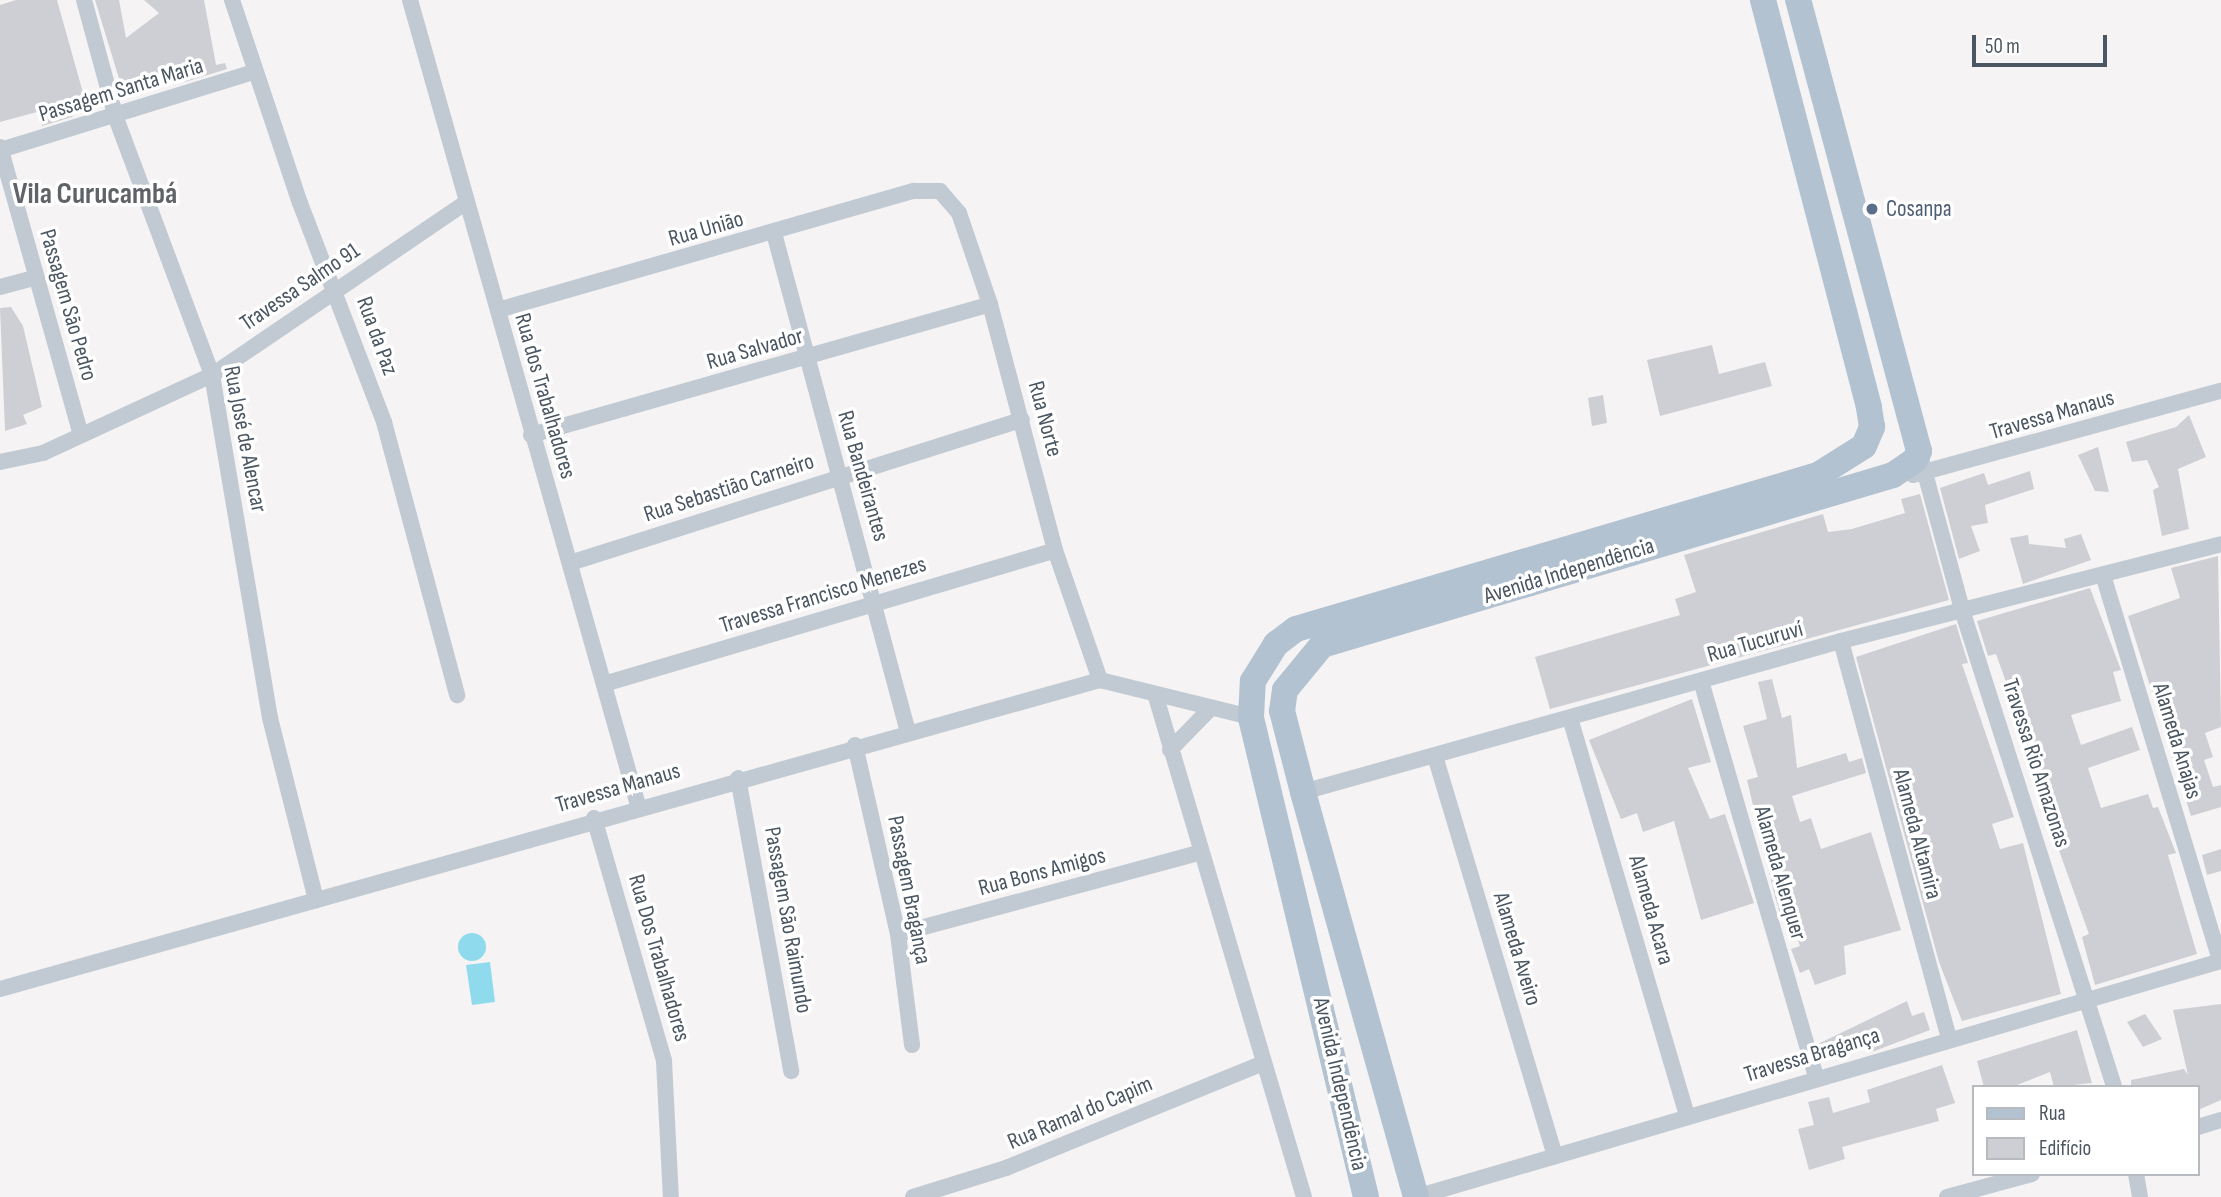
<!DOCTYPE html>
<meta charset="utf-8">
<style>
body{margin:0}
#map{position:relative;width:2221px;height:1197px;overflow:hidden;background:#f5f3f3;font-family:"Sofia Sans Condensed",sans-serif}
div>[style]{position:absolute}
.water>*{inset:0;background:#90daee}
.round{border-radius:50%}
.building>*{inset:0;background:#cdcfd5}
.street>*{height:16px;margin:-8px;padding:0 8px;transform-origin:8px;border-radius:8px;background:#c1cad2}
.primary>*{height:26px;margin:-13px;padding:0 13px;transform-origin:13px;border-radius:13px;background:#b3c2d1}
.dots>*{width:19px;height:19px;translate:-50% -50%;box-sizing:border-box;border:4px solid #fff;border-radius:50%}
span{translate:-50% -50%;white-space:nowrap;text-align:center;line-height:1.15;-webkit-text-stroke:7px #fff;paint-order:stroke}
.street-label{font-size:23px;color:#4a5661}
.service-label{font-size:23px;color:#4e5e75}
.left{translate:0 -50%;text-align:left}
.district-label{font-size:30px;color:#5f6368;font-weight:700}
.legend{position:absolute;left:1972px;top:1085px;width:228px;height:91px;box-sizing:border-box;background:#fff;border:2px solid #b7bbc0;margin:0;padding:9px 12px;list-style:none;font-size:21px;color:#4a5661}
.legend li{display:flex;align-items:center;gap:14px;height:35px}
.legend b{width:35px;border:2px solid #b7bbc0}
.scale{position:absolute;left:1972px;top:35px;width:135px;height:32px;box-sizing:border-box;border:4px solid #4a5661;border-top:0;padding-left:9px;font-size:21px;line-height:24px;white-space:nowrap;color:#4a5661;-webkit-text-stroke:5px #fff;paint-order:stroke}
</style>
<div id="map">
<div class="water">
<i class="round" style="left:458px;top:933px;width:28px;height:28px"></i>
<i style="clip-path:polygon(490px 962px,495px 1002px,472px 1005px,466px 965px)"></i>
</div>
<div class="building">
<i style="clip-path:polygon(16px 0,57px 0,85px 100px,72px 117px,42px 126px,37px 112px,0 122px,0 5px)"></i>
<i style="clip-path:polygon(95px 0,119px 0,126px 38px,159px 13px,144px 0,204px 0,216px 65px,225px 63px,227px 69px,185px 82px,181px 71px,121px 85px)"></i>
<i style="clip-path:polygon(11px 307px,23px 326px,42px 407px,23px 415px,27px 424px,5px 431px,0 308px)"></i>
<i style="clip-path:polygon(1712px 345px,1719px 374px,1765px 362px,1772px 386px,1660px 416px,1647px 360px)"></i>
<i style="clip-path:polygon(1603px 395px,1607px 423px,1592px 426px,1588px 398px)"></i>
<i style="clip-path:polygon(2189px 415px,2206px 457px,2178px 469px,2189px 529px,2162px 536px,2153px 490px,2159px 487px,2147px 460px,2132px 462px,2126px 442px,2176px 427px)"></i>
<i style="clip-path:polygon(2098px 447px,2109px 492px,2095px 491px,2078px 455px)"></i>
<i style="clip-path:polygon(2030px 471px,2034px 489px,1985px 505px,1988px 523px,1971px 526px,1980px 551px,1959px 559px,1940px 488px,1984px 473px,1988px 485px)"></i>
<i style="clip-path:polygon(1920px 494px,1949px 600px,1550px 709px,1535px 657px,1680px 615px,1675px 599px,1696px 592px,1684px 555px,1823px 514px,1828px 532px,1852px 529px,1905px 513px,1901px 499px)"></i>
<i style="clip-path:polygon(2081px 534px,2091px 560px,2023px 584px,2010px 538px,2028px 535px,2029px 544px,2066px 548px,2064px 539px)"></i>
<i style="clip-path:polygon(2218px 556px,2221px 727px,2205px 733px,2213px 757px,2204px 760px,2213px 787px,2221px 785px,2221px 807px,2191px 816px,2128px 616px,2180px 598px,2171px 568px)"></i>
<i style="clip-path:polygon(2090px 588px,2121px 670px,2113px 672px,2121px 701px,2071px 715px,2081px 745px,2132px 727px,2140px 750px,2088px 768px,2101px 808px,2148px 794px,2153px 808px,2158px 807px,2176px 853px,2168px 855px,2197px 954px,2095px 985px,2082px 937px,2089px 934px,2015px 728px,2021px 726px,2006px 682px,1996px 654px,1988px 656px,1977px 621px)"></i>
<i style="clip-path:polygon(1956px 624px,1968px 663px,1962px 664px,2014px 817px,1992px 824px,2000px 849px,2023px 843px,2061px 994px,1962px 1021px,1939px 962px,1856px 657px)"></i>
<i style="clip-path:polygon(1772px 679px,1782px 718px,1791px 715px,1797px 768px,1846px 753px,1849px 762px,1862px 758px,1866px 773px,1792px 796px,1800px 822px,1811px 818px,1821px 849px,1871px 832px,1901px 930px,1844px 946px,1846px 974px,1815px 985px,1809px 969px,1800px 973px,1791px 949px,1800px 946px,1787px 910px,1780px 913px,1775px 897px,1747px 780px,1758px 777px,1743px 726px,1767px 719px,1758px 682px)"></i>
<i style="clip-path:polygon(1692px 699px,1711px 762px,1688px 768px,1710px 819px,1725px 814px,1754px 903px,1701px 920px,1674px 821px,1643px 832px,1637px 813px,1621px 819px,1589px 740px)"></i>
<i style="clip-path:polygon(2221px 849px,2221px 871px,2207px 875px,2202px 855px)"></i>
<i style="clip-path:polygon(1907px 1001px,1912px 1016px,1924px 1012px,1930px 1030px,1869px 1053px,1867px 1045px,1824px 1059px,1818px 1044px)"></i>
<i style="clip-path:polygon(2221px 1004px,2221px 1100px,2198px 1110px,2198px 1087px,2131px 1087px,2131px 1080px,2184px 1069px,2188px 1075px,2173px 1010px)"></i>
<i style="clip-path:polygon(2145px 1014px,2162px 1039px,2143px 1047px,2127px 1022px)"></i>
<i style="clip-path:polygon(2077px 1030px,2092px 1083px,2054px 1087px,2050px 1072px,2012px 1087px,1984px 1087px,1977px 1061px)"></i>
<i style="clip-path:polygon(1942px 1065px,1955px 1103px,1936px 1109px,1939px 1121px,1842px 1147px,1845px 1159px,1809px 1170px,1798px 1129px,1814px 1125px,1808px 1102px,1829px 1097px,1833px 1113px,1870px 1102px,1867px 1090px)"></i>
</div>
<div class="street">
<i style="left:84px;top:0;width:122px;rotate:74.8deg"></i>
<i style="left:116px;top:118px;width:274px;rotate:69.5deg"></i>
<i style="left:212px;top:375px;width:348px;rotate:80.4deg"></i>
<i style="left:270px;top:718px;width:188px;rotate:75.8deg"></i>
<i style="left:232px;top:0;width:214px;rotate:71.5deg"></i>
<i style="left:300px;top:203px;width:235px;rotate:69deg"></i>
<i style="left:384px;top:422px;width:283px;rotate:75deg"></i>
<i style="left:410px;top:0;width:837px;rotate:74.19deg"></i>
<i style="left:0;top:147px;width:299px;rotate:74.3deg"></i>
<i style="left:0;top:150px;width:266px;rotate:-17.1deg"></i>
<i style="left:774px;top:233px;width:517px;rotate:74.97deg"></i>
<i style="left:0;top:287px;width:38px;rotate:-15deg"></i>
<i style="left:498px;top:310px;width:433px;rotate:-16deg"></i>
<i style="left:914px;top:191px;width:26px"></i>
<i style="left:940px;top:191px;width:29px;rotate:49deg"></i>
<i style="left:959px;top:213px;width:96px;rotate:71.2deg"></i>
<i style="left:990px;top:304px;width:254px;rotate:75.2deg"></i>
<i style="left:1055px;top:550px;width:138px;rotate:70.9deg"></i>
<i style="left:531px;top:435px;width:477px;rotate:-15.9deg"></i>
<i style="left:1919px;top:451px;width:168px;rotate:74.8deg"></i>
<i style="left:1963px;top:613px;width:497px;rotate:72.3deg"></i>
<i style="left:0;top:462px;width:44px;rotate:-11.8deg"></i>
<i style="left:43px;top:453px;width:186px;rotate:-24.8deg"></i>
<i style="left:212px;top:375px;width:306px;rotate:-34.2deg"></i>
<i style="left:1913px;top:475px;width:319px;rotate:-15.3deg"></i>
<i style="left:570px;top:563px;width:474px;rotate:-17.6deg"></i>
<i style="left:2103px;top:575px;width:403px;rotate:73.1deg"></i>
<i style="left:1841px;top:641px;width:411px;rotate:74.8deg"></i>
<i style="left:1701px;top:681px;width:413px;rotate:73.8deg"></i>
<i style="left:604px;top:684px;width:470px;rotate:-16.5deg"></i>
<i style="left:1156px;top:697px;width:521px;rotate:73.51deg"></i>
<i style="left:1570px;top:718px;width:415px;rotate:73.6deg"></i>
<i style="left:855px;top:745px;width:194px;rotate:77.2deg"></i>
<i style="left:898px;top:934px;width:112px;rotate:82.8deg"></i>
<i style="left:1170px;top:750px;width:57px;rotate:-45.7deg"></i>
<i style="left:1435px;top:756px;width:418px;rotate:73.3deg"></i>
<i style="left:738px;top:778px;width:298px;rotate:79.7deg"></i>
<i style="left:1303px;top:792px;width:559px;rotate:-15.68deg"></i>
<i style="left:1841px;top:641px;width:392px;rotate:-14.3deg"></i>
<i style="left:594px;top:818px;width:253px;rotate:73.9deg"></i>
<i style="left:664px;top:1061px;width:136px;rotate:87.1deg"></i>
<i style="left:898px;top:934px;width:311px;rotate:-15.1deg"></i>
<i style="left:0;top:989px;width:1143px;rotate:-15.69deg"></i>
<i style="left:1100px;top:680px;width:155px;rotate:13.8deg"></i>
<i style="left:2198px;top:1127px;width:24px;rotate:-17deg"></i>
<i style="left:2136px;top:1174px;width:23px;rotate:80deg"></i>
<i style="left:913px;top:1197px;width:97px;rotate:-17.3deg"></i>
<i style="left:1006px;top:1168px;width:275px;rotate:-22.2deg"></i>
<i style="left:1416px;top:1197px;width:839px;rotate:-16.34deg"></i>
<i style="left:1947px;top:1197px;width:88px;rotate:-15.1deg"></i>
</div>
<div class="primary">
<i style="left:1366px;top:1197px;width:494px;rotate:-103.5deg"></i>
<i style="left:1251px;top:717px;width:36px;rotate:-87deg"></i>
<i style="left:1253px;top:681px;width:44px;rotate:-58.1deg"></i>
<i style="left:1276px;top:644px;width:25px;rotate:-37deg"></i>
<i style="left:1296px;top:629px;width:544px;rotate:-16.44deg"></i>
<i style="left:1818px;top:475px;width:54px;rotate:-32.2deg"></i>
<i style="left:1864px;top:446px;width:21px;rotate:-67deg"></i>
<i style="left:1872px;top:427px;width:20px;rotate:-99deg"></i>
<i style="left:1869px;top:407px;width:421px;rotate:-104.6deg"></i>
<i style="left:1416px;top:1197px;width:420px;rotate:-105.6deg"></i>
<i style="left:1303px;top:792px;width:84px;rotate:-104.5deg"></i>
<i style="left:1282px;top:711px;width:21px;rotate:-82deg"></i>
<i style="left:1285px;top:690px;width:58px;rotate:-50.6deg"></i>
<i style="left:1322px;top:645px;width:596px;rotate:-16.58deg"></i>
<i style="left:1893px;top:475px;width:27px;rotate:-34deg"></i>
<i style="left:1915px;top:460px;width:10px;rotate:-66deg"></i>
<i style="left:1919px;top:451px;width:467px;rotate:-105deg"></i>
</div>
<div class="dots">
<i style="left:1872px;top:209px;background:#5c6f8a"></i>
</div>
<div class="street-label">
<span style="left:121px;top:90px;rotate:-17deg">Passagem Santa Maria</span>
<span style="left:706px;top:229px;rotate:-16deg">Rua União</span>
<span style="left:300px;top:287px;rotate:-34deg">Travessa Salmo 91</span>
<span style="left:68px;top:305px;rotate:74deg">Passagem São Pedro</span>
<span style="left:377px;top:336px;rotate:70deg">Rua da Paz</span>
<span style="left:755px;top:349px;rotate:-16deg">Rua Salvador</span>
<span style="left:545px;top:396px;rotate:74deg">Rua dos Trabalhadores</span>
<span style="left:2052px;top:415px;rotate:-16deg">Travessa Manaus</span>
<span style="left:1045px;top:419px;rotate:75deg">Rua Norte</span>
<span style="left:245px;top:439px;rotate:79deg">Rua José de Alencar</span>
<span style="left:863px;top:476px;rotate:74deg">Rua Bandeirantes</span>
<span style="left:729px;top:488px;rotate:-18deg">Rua Sebastião Carneiro</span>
<span style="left:1569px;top:571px;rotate:-17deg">Avenida Independência</span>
<span style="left:823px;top:595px;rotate:-17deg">Travessa Francisco Menezes</span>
<span style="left:1755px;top:642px;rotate:-16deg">Rua Tucuruví</span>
<span style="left:2177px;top:741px;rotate:73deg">Alameda Anajas</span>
<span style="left:2036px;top:763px;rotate:72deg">Travessa Rio Amazonas</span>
<span style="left:618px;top:788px;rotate:-16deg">Travessa Manaus</span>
<span style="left:1917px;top:834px;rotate:75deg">Alameda Altamira</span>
<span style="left:1042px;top:872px;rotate:-15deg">Rua Bons Amigos</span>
<span style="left:1780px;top:873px;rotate:74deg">Alameda Alenquer</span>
<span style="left:909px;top:890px;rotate:79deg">Passagem Bragança</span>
<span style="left:1651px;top:910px;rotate:74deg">Alameda Acara</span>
<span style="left:788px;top:920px;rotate:80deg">Passagem São Raimundo</span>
<span style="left:1517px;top:949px;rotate:73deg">Alameda Aveiro</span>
<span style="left:659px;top:958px;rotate:74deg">Rua Dos Trabalhadores</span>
<span style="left:1812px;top:1055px;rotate:-17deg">Travessa Bragança</span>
<span style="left:1340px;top:1084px;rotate:77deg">Avenida Independência</span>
<span style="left:1080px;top:1113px;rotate:-23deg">Rua Ramal do Capim</span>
</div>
<div class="service-label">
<span class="left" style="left:1886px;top:209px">Cosanpa</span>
</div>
<div class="district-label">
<span style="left:95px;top:194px">Vila Curucambá</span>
</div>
<ul class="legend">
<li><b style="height:9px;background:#b3c2d1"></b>Rua</li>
<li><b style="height:19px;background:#cdcfd5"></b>Edifício</li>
</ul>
<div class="scale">50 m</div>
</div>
